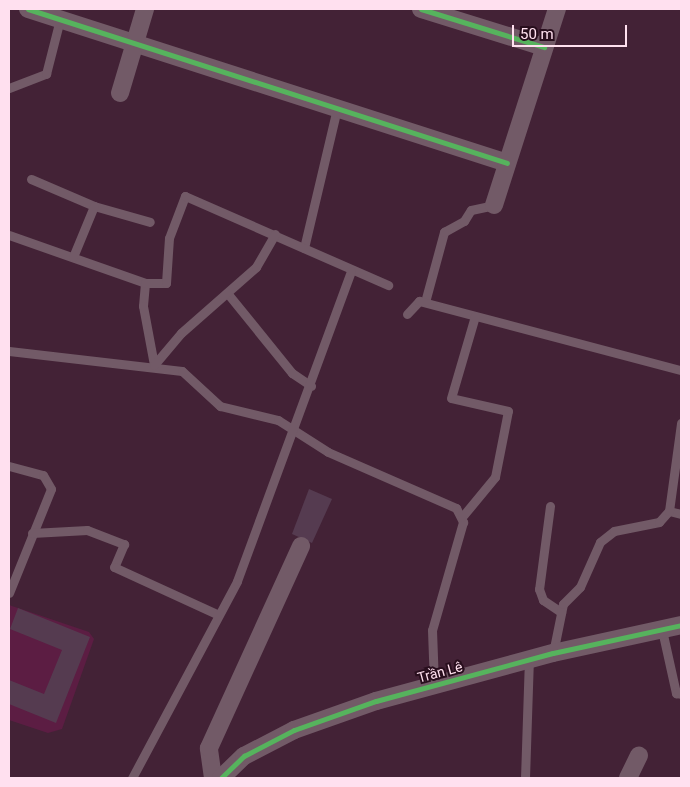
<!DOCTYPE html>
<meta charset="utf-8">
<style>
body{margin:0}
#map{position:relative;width:690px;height:787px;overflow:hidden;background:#432236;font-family:Roboto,sans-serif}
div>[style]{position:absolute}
.built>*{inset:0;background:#5c1d43}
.building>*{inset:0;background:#553b50}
.service>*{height:9px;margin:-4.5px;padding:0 4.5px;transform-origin:4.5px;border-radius:4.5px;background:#725a67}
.minor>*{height:18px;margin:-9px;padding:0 9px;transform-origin:9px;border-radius:9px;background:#725a67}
.cycleway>*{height:5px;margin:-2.5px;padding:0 2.5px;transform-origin:2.5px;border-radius:2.5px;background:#56b35d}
span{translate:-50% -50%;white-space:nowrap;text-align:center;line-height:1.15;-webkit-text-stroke:4px #280e1d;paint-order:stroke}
.street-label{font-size:14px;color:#ffe0ef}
.frame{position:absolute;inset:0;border:10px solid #ffe0ef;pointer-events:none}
.scale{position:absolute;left:512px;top:25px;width:115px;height:22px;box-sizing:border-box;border:2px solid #ffe0ef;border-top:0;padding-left:6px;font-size:15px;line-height:18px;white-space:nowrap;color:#ffe0ef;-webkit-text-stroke:4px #280e1d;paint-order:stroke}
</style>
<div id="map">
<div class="built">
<i style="clip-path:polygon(9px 605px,89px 632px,94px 639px,62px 729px,48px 733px,9px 720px)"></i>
</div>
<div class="building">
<i style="clip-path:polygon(309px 489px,332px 499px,312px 543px,292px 534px)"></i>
<i style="clip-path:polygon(18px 608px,90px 637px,56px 723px,9px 704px,9px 680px,44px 694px,62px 650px,10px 629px)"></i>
</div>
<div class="service">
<i style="left:9px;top:88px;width:40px;rotate:-21deg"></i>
<i style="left:46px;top:74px;width:57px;rotate:-75.7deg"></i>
<i style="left:31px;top:179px;width:69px;rotate:23.2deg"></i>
<i style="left:94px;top:206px;width:58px;rotate:15.9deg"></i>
<i style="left:9px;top:235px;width:144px;rotate:19.4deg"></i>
<i style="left:145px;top:283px;width:23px;rotate:95deg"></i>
<i style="left:143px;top:306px;width:60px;rotate:79.4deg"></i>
<i style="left:304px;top:248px;width:144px;rotate:-76.7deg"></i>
<i style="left:73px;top:257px;width:55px;rotate:-67.6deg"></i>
<i style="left:145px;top:283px;width:21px"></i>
<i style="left:166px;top:283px;width:45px;rotate:-86.2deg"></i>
<i style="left:169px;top:238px;width:45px;rotate:-69.1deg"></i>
<i style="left:185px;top:196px;width:222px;rotate:23.7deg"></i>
<i style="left:228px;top:294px;width:102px;rotate:51deg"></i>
<i style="left:292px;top:373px;width:23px;rotate:34deg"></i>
<i style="left:425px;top:302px;width:73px;rotate:-74.8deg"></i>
<i style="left:444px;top:232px;width:23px;rotate:-29deg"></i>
<i style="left:464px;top:221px;width:13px;rotate:-58deg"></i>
<i style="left:471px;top:210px;width:24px;rotate:-12deg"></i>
<i style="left:407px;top:314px;width:18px;rotate:-47deg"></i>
<i style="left:419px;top:301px;width:271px;rotate:14.8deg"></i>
<i style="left:9px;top:351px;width:174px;rotate:6.6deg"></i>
<i style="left:182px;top:371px;width:52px;rotate:42.6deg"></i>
<i style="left:220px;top:406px;width:60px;rotate:13.6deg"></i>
<i style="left:278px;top:420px;width:59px;rotate:32.6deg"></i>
<i style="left:328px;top:452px;width:140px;rotate:23.6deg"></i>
<i style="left:456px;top:508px;width:16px;rotate:63deg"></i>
<i style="left:463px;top:522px;width:112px;rotate:106deg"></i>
<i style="left:432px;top:630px;width:55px;rotate:87.9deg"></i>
<i style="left:154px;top:365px;width:42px;rotate:-49.8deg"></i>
<i style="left:181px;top:333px;width:100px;rotate:-41.3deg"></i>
<i style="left:256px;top:267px;width:38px;rotate:-60deg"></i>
<i style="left:9px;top:466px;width:35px;rotate:15deg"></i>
<i style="left:43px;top:475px;width:16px;rotate:60deg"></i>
<i style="left:51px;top:489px;width:112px;rotate:112deg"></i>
<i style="left:550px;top:506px;width:84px;rotate:97.5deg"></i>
<i style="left:539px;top:589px;width:12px;rotate:70deg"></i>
<i style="left:543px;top:600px;width:22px;rotate:34deg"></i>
<i style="left:669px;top:511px;width:12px;rotate:14deg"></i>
<i style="left:462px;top:517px;width:52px;rotate:-50.5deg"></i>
<i style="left:495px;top:477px;width:67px;rotate:-78.9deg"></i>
<i style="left:508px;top:411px;width:58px;rotate:-167.2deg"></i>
<i style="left:451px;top:398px;width:85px;rotate:-73.7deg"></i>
<i style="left:32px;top:533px;width:55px;rotate:-3.1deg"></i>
<i style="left:87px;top:530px;width:40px;rotate:21deg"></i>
<i style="left:124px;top:544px;width:25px;rotate:113deg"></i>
<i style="left:114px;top:567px;width:115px;rotate:24.6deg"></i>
<i style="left:662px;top:630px;width:65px;rotate:77.5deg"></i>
<i style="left:676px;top:693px;width:5px;rotate:11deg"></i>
<i style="left:553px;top:653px;width:50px;rotate:-78.5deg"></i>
<i style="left:563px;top:604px;width:24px;rotate:-45deg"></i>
<i style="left:580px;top:587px;width:49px;rotate:-66deg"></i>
<i style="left:600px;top:542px;width:18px;rotate:-38deg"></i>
<i style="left:614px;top:531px;width:46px;rotate:-11.3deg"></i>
<i style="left:659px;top:522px;width:15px;rotate:-48deg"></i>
<i style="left:669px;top:511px;width:89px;rotate:-82.2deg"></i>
<i style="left:132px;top:778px;width:223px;rotate:-61.9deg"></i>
<i style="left:237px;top:581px;width:330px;rotate:-69.8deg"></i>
<i style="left:525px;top:778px;width:118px;rotate:-88.1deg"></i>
</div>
<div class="minor">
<i style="left:28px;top:9px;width:503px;rotate:17.82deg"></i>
<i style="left:421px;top:9px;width:129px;rotate:17.2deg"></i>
<i style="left:120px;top:93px;width:88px;rotate:-73.4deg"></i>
<i style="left:494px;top:205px;width:206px;rotate:-72.2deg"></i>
<i style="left:213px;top:778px;width:30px;rotate:-98deg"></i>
<i style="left:209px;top:748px;width:222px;rotate:-65.5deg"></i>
<i style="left:221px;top:778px;width:32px;rotate:-44deg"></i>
<i style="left:244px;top:756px;width:56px;rotate:-27.5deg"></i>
<i style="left:294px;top:730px;width:87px;rotate:-19.5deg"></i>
<i style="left:376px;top:701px;width:183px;rotate:-15.2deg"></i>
<i style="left:553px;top:653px;width:131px;rotate:-12.3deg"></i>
<i style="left:628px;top:778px;width:25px;rotate:-64deg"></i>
</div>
<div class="cycleway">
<i style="left:28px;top:9px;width:503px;rotate:17.82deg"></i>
<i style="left:421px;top:9px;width:129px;rotate:17.2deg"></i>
<i style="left:221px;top:778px;width:32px;rotate:-44deg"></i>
<i style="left:244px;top:756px;width:56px;rotate:-27.5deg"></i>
<i style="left:294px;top:730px;width:87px;rotate:-19.5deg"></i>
<i style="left:376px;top:701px;width:183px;rotate:-15.2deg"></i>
<i style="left:553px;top:653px;width:131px;rotate:-12.3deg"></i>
</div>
<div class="street-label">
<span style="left:440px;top:672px;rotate:-15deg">Trần Lê</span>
</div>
<div class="frame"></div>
<div class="scale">50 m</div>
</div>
